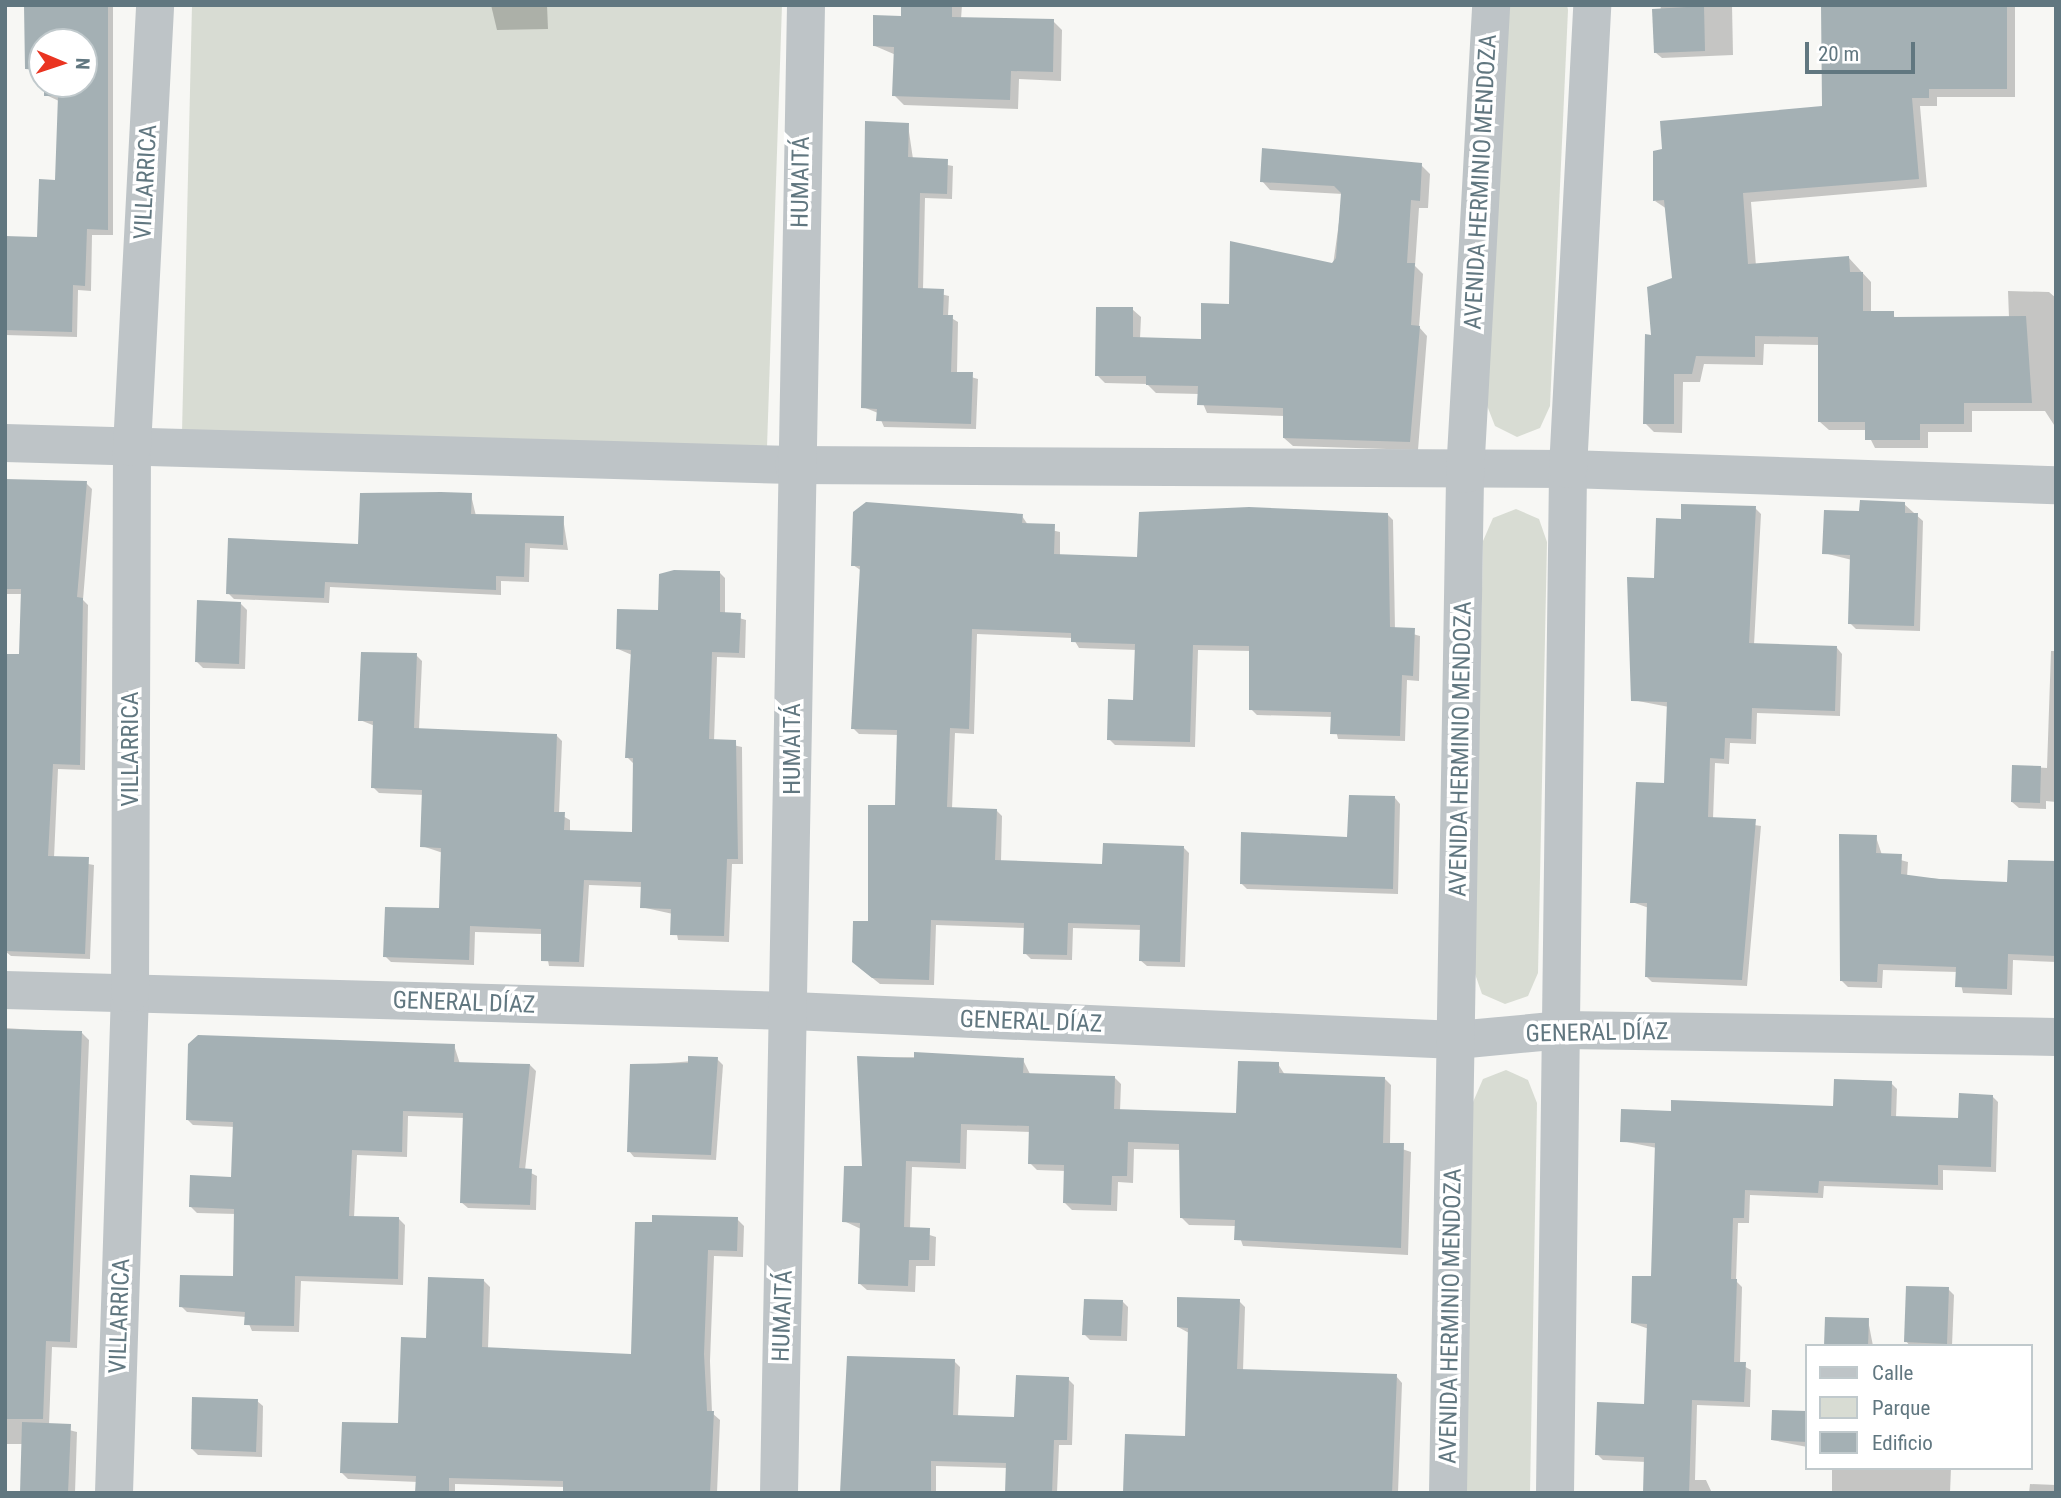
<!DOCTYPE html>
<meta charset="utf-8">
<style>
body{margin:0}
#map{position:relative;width:2061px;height:1498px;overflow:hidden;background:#f7f7f4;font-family:"Roboto Condensed",sans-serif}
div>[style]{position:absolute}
.green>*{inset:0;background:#d8dcd3}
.shadow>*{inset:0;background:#0003}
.building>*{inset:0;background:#a4b0b4}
.minor>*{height:38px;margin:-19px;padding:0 19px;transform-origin:19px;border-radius:19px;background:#bec4c7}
span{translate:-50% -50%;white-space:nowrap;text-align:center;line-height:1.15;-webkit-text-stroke:7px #fff;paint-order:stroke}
.street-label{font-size:24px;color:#617780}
.frame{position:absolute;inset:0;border:7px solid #617780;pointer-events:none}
.legend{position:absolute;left:1805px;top:1344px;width:228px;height:126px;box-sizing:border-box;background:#fff;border:2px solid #c0c9cc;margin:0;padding:9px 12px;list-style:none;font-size:21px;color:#617780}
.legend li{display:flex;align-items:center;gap:14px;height:35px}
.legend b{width:35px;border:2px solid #c0c9cc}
.north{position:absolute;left:28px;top:28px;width:70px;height:70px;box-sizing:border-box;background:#fff;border:2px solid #c0c9cc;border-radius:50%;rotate:92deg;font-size:19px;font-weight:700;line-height:28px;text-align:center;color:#617780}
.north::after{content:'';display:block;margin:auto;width:24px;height:32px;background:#ea3421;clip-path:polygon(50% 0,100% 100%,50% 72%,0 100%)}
.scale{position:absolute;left:1805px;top:42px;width:110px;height:32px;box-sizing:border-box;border:4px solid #617780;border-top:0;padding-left:9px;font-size:21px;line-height:24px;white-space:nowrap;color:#617780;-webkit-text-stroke:5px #fff;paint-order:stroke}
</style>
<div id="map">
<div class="green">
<i style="clip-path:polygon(192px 5px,782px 5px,767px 447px,182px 433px)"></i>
<i style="clip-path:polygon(1504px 5px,1567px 5px,1568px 10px,1550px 406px,1540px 428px,1517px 437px,1495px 426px,1486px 403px)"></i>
<i style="clip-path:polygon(1516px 509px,1539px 519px,1547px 542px,1538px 973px,1528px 996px,1505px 1004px,1482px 994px,1474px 971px,1483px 541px,1493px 518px)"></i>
<i style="clip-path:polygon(1506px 1070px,1528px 1080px,1537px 1103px,1530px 1493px,1466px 1493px,1473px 1102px,1483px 1079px)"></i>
</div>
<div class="shadow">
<i style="clip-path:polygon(26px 5px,113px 6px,113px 235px,92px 235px,91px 291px,78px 290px,77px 337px,5px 335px,5px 237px,39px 239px,57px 182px,59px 101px,46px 95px,46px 84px,84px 84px,84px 42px,42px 42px,42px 75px,26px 68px)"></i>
<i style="clip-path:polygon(491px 5px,547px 5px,548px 29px,497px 30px)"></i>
<i style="clip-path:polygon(903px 5px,962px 5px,961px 19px,1053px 21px,1062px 30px,1061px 81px,1019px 79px,1018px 109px,904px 105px,894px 95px,896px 55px,875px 46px,902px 17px)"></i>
<i style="clip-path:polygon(1661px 5px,1732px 5px,1733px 55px,1662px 58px,1656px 53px)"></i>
<i style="clip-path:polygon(1823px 5px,2015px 5px,2015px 97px,1937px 97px,1937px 106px,1920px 106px,1927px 187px,1751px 202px,1756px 266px,1848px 257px,1871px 282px,1871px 312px,1900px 318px,2009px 318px,2008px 291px,2049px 292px,2056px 298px,2056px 428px,2045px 411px,1972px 411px,1972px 432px,1928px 432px,1928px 448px,1875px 448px,1866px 430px,1829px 430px,1820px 422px,1820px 345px,1764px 344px,1763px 365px,1704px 364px,1700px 382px,1683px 382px,1682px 433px,1654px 432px,1645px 423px,1653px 336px,1673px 280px,1667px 209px,1655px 201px,1824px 107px)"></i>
<i style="clip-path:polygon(908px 125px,913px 159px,953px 166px,952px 199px,925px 198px,923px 290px,949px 296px,948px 316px,958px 322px,957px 373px,978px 379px,976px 429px,884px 427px,878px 413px,863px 407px)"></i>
<i style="clip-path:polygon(1421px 165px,1430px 174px,1428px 208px,1419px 208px,1415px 266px,1423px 274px,1419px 327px,1427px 336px,1418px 450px,1293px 446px,1284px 438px,1285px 416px,1207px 413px,1199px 394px,1156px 393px,1147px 384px,1105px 383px,1097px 375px,1132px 309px,1141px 317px,1140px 339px,1203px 340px,1230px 306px,1333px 265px,1343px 194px,1270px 190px,1262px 181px)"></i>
<i style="clip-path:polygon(5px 480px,86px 483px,92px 489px,83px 600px,88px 605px,85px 770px,58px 769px,54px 858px,94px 865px,90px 959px,11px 956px,5px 951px,23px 594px,5px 594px)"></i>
<i style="clip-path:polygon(471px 495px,476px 516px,563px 518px,568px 550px,530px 548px,529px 582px,501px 581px,501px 595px,330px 587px,329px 603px,234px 599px,228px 593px,360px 546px)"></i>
<i style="clip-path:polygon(1904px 504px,1923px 521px,1920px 631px,1856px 629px,1850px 623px,1852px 560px,1824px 553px,1861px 513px)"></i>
<i style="clip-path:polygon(1755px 508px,1761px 514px,1754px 645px,1837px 648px,1842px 654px,1840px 716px,1757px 713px,1756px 744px,1730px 743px,1729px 764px,1715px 763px,1713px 819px,1761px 826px,1747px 986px,1652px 982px,1646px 976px,1649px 908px,1632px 902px,1666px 785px,1669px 707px,1633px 700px,1655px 580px,1682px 521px)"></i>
<i style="clip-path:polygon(1387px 514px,1393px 520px,1395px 629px,1420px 636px,1419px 681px,1407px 680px,1405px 741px,1338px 739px,1333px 717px,1257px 715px,1251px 709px,1251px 651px,1198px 650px,1195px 747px,1115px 745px,1109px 739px,1135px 702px,1137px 650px,1079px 648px,1073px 638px,977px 634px,974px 734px,955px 733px,952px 809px,996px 810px,1002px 816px,1001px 862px,1104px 866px,1183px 847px,1189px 853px,1185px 967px,1147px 966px,1140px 960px,1142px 930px,1073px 928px,1072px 960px,1031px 959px,1025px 953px,1026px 928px,936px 925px,934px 985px,880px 984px,860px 968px,896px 807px,899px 735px,859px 734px,853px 728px,862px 571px,853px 565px,1022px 516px,1028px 525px,1060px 532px,1060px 556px,1139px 559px)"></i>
<i style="clip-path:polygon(720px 573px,725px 578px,725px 614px,746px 620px,745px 658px,717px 657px,714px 741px,742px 747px,743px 864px,732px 864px,729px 942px,678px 940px,673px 914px,641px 907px,642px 887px,589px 885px,584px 967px,549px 966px,543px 934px,475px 932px,474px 965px,391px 962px,385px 956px,441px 910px,443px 853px,422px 846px,424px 795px,379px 793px,373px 787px,375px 726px,360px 720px,416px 655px,422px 661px,419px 730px,556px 735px,562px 741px,559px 814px,570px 820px,570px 832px,634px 834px,633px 763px,627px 757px,632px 655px,618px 649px)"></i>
<i style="clip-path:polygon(241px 604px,247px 610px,245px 669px,203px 668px,197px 662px)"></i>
<i style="clip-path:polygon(2051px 651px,2056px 651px,2056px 802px,2046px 801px,2046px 809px,2019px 808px,2012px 802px,2014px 766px,2047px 768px)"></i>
<i style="clip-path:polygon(1395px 798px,1400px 804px,1398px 894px,1247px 889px,1241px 883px,1349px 838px)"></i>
<i style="clip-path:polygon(1876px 837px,1882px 855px,1908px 862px,1907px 877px,2009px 883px,2056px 863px,2056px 962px,2013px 960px,2012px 995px,1963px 993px,1958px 972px,1883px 970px,1882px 988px,1848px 987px,1841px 980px)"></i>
<i style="clip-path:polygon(5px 1028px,82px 1033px,89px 1040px,77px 1348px,52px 1347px,49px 1425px,77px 1432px,75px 1493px,22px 1493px,23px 1444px,5px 1444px)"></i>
<i style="clip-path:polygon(454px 1045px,460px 1064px,530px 1065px,536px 1071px,525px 1170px,537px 1176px,536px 1210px,468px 1208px,461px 1202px,464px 1118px,408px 1116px,407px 1157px,357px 1155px,354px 1218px,399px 1219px,405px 1225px,403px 1285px,301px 1281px,299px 1332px,252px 1331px,246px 1317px,187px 1312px,181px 1306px,234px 1278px,236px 1214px,197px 1213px,191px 1207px,233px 1178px,235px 1127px,193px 1125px,187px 1119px)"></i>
<i style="clip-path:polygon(984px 1056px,1023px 1060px,1030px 1074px,1114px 1077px,1121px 1084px,1120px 1111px,1238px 1114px,1278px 1064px,1285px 1075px,1384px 1078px,1391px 1085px,1390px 1145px,1411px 1152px,1408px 1255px,1243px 1246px,1236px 1226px,1189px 1225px,1181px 1217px,1181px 1150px,1134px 1149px,1133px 1183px,1118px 1182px,1117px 1211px,1072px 1210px,1065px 1203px,1066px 1171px,1037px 1170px,1030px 1163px,1031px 1132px,967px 1130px,966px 1169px,912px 1167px,910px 1229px,936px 1237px,935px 1266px,916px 1266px,915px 1292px,867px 1290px,859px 1283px,861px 1229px,844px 1221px,864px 1168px,858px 1058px)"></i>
<i style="clip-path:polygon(717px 1059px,723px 1065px,716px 1160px,634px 1157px,629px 1151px,632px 1066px)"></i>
<i style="clip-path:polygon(1891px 1083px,1897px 1089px,1896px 1118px,1960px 1120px,1992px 1096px,1998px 1102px,1996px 1172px,1943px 1170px,1943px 1190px,1824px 1186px,1823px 1198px,1750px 1195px,1749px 1223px,1738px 1223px,1736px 1281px,1742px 1287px,1740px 1364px,1751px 1370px,1750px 1407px,1697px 1405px,1695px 1480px,1706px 1480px,1712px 1493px,1645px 1493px,1646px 1462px,1603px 1460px,1597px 1454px,1646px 1406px,1649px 1329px,1632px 1323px,1652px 1278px,1657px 1148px,1622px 1141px,1673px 1113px,1835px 1108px)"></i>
<i style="clip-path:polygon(737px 1219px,744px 1226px,743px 1257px,714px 1256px,710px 1361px,712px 1413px,720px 1420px,717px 1493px,565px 1493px,565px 1487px,455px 1484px,455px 1493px,417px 1493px,418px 1482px,348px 1479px,342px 1473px,400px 1425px,428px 1340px,484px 1281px,490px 1287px,488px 1349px,632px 1356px,637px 1224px)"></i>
<i style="clip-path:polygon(1948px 1289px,1954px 1295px,1952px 1346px,1910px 1346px,1906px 1341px)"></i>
<i style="clip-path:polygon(1122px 1301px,1128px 1307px,1127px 1341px,1090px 1340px,1084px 1334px)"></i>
<i style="clip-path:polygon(1239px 1301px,1245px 1307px,1243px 1371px,1396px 1376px,1402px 1383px,1398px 1493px,1124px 1493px,1187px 1438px,1189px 1333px,1178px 1327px)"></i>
<i style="clip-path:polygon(1868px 1320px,1873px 1346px,1826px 1346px)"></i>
<i style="clip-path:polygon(954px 1361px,960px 1367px,958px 1417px,1016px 1419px,1068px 1379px,1074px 1385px,1072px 1445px,1059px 1445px,1057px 1493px,1007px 1493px,1007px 1468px,936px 1466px,936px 1493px,842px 1493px)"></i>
<i style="clip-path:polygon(257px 1401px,263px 1406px,262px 1457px,198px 1455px,192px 1449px)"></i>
<i style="clip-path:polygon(1773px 1411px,1807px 1412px,1807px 1447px,1772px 1440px)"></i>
<i style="clip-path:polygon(1832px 1468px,1951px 1468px,1950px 1493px,1832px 1493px)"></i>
<i style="clip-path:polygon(2030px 1484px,2056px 1485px,2056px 1493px,2029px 1493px)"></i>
</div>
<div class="building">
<i style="clip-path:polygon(24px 5px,108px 5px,108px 230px,87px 229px,85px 286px,73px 285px,72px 332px,5px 330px,5px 236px,37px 237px,39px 179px,55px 180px,58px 96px,44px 96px,44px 84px,84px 84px,84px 42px,42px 42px,42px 70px,25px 69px)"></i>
<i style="clip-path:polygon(901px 5px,952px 5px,952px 17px,1054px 19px,1053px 72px,1011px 71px,1010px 100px,892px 96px,894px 47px,873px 46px,873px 15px,901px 16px)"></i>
<i style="clip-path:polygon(1821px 5px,2007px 5px,2007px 89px,1929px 89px,1929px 98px,1912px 98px,1919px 179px,1743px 193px,1748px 264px,1849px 256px,1850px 272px,1863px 272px,1863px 311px,1894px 311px,1894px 317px,2026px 316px,2032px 403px,1964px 403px,1964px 424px,1920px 424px,1920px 440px,1865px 440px,1865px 422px,1818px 422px,1818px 337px,1755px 336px,1755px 357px,1696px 356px,1692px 374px,1674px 374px,1674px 424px,1643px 424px,1645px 334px,1651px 335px,1647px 287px,1672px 278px,1664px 200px,1653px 201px,1653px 151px,1662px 149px,1660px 121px,1822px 106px)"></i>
<i style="clip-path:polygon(1704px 6px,1705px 51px,1654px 53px,1652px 9px)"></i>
<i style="clip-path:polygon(865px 121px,909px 123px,908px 157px,948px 159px,947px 194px,920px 193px,918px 288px,944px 289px,943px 315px,953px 315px,951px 372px,973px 372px,971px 424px,876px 421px,877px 409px,861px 408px)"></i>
<i style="clip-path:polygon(1262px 148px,1422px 163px,1420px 201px,1411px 200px,1407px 263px,1415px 263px,1411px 325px,1420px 326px,1410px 442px,1283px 438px,1283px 408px,1197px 405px,1198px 386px,1146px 385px,1146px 376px,1095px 376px,1096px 307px,1133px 307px,1133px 337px,1201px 339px,1201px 303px,1229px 304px,1230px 241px,1332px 263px,1336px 258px,1341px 193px,1334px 186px,1260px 182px)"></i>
<i style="clip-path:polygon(5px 479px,87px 481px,77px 597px,83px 598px,80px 765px,53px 764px,48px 856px,89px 857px,85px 954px,5px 951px,5px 654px,19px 654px,21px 589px,5px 589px)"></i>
<i style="clip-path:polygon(441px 492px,472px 493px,471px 514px,564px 516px,563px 545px,525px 543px,524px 577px,496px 576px,496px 590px,325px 582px,324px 598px,226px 594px,228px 538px,358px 544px,360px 493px)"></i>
<i style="clip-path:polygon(1860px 500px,1905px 502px,1905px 513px,1918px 513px,1914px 626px,1848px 624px,1850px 555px,1822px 554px,1824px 510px,1859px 511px)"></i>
<i style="clip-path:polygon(866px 502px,1023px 514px,1022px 523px,1055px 524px,1054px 554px,1137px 557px,1139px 512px,1249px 507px,1388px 513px,1390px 627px,1415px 628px,1413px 676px,1402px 675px,1400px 736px,1330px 734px,1331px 712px,1249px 710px,1249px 646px,1193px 645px,1190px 742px,1107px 740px,1108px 699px,1133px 700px,1135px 644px,1071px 642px,1071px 633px,972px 629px,969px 729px,950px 728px,947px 807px,997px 809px,995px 860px,1102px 864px,1103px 843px,1184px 846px,1180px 962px,1139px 961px,1140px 925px,1068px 923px,1067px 955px,1023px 954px,1024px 923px,931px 920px,929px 980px,872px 978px,852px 962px,853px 921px,868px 921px,868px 805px,895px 805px,897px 730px,851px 729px,860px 566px,851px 566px,853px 512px)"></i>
<i style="clip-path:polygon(1681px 504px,1756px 506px,1749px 643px,1837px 646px,1835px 711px,1752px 708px,1751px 739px,1725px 738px,1724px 759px,1710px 758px,1708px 817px,1756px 819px,1742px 980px,1645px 977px,1647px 903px,1630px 903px,1636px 782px,1664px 783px,1667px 702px,1631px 701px,1627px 577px,1654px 578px,1656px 518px,1681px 519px)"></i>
<i style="clip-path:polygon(674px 570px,720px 571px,720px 612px,741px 613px,739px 653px,712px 652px,709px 739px,736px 740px,738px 859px,727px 859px,724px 936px,670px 935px,671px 909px,640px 908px,641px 882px,584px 880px,579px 962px,541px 961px,541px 929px,470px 926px,469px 960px,383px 957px,385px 907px,439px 908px,441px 848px,420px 847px,422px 790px,371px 788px,373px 721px,358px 721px,361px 652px,417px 653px,414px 728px,557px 734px,554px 812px,565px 812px,564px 830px,632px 832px,633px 758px,625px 758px,631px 650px,616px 649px,617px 609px,658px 610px,659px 574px)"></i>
<i style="clip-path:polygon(197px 600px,241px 602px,239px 664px,195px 662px)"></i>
<i style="clip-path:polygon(2012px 765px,2041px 766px,2040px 803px,2011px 802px)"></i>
<i style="clip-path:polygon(1349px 795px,1395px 796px,1393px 889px,1240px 884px,1241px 832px,1347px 837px)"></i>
<i style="clip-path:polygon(1839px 834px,1877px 835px,1876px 853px,1902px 854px,1901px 874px,1939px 879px,2007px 882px,2008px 860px,2056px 861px,2056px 956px,2008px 954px,2007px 989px,1955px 987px,1956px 967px,1878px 964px,1877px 982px,1840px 981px)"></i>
<i style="clip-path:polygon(5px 1029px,82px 1031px,70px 1342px,46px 1341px,43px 1419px,5px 1419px)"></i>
<i style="clip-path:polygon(198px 1035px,455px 1044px,454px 1062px,530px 1064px,519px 1168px,532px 1169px,530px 1205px,460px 1203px,463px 1113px,403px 1111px,402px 1152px,352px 1150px,349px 1216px,399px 1217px,398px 1279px,295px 1276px,294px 1326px,244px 1325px,245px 1312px,179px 1307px,180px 1275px,233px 1276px,234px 1209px,189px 1207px,190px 1175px,231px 1177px,233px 1122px,186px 1120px,188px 1044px)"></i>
<i style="clip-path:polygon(914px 1052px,1024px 1058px,1023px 1073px,1115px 1076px,1114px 1109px,1236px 1113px,1238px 1061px,1279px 1062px,1279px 1073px,1385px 1077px,1383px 1143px,1404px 1143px,1401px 1248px,1234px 1240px,1235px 1220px,1180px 1218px,1179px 1144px,1128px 1142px,1127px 1176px,1112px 1176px,1111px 1205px,1063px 1203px,1064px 1165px,1028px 1164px,1029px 1126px,961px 1124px,960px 1163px,906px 1161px,904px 1227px,930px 1228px,929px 1260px,909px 1260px,908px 1286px,858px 1284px,860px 1223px,842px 1222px,844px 1166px,862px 1166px,857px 1056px,914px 1058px)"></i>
<i style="clip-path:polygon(688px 1056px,718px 1057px,711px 1155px,627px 1152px,630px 1064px,688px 1063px)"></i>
<i style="clip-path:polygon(1834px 1079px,1892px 1081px,1891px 1116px,1958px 1118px,1959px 1093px,1993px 1095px,1991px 1167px,1938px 1165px,1938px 1185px,1819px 1181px,1818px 1193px,1745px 1190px,1744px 1218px,1733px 1218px,1731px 1279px,1737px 1279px,1734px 1362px,1746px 1362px,1744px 1402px,1692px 1400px,1689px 1493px,1643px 1493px,1644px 1457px,1595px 1455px,1597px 1402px,1644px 1404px,1647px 1324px,1631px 1323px,1632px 1276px,1651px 1276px,1655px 1143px,1620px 1142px,1621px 1109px,1671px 1111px,1671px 1100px,1833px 1106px)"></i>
<i style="clip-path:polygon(652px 1215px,738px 1217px,737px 1251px,708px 1250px,704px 1354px,707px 1411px,714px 1411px,710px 1493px,563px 1493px,563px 1481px,449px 1478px,449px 1493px,415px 1493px,416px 1476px,340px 1473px,342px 1422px,398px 1423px,401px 1337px,426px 1338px,428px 1277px,484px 1279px,482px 1347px,631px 1354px,635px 1222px,652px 1222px)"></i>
<i style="clip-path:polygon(1906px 1286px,1949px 1287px,1947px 1344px,1904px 1342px)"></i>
<i style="clip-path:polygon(1177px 1297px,1240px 1299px,1237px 1369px,1397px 1374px,1392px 1493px,1123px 1493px,1125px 1434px,1185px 1436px,1188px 1328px,1177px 1327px)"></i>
<i style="clip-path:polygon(1084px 1299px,1123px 1300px,1121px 1336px,1082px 1335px)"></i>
<i style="clip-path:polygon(1825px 1317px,1869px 1318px,1868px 1346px,1824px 1346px)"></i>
<i style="clip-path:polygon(847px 1356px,955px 1359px,953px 1415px,1014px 1417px,1016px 1375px,1069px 1377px,1067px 1440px,1054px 1440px,1052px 1493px,1005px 1493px,1006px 1463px,931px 1461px,931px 1493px,840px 1493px)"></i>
<i style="clip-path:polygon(192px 1397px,258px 1399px,256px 1452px,191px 1449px)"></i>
<i style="clip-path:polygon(1772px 1410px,1807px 1411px,1807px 1442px,1771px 1440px)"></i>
<i style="clip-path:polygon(22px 1422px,71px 1424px,68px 1493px,20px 1493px)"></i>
</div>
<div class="minor">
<i style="left:5px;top:443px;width:789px;rotate:1.6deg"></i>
<i style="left:794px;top:465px;width:774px;rotate:0.3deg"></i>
<i style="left:1568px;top:469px;width:488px;rotate:1.9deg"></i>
<i style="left:5px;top:990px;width:787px;rotate:1.53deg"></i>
<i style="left:792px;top:1011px;width:666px;rotate:2.5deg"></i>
<i style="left:1457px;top:1040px;width:106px;rotate:-5.4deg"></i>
<i style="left:1563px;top:1030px;width:493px;rotate:0.8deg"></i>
<i style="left:114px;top:1493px;width:500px;rotate:-88.17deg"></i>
<i style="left:130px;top:993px;width:546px;rotate:-89.79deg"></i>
<i style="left:132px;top:447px;width:443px;rotate:-87deg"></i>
<i style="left:779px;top:1493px;width:1488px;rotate:-88.96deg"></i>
<i style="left:1448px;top:1493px;width:1019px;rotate:-89.04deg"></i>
<i style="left:1465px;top:474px;width:470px;rotate:-86.8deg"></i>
<i style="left:1555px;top:1493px;width:1024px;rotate:-89.27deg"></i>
<i style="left:1568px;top:469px;width:465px;rotate:-87deg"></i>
</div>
<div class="street-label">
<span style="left:146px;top:182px;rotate:-87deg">VILLARRICA</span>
<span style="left:801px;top:182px;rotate:-89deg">HUMAITÁ</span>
<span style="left:1481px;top:182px;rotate:-87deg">AVENIDA HERMINIO MENDOZA</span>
<span style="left:131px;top:749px;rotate:-90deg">VILLARRICA</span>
<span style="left:793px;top:749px;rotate:-90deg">HUMAITÁ</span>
<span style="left:1461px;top:749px;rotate:-89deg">AVENIDA HERMINIO MENDOZA</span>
<span style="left:464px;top:1003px;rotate:2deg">GENERAL DÍAZ</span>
<span style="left:1031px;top:1022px;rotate:2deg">GENERAL DÍAZ</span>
<span style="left:1597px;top:1033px;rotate:-1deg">GENERAL DÍAZ</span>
<span style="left:120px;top:1316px;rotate:-88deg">VILLARRICA</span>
<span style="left:783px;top:1316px;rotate:-88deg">HUMAITÁ</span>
<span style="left:1451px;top:1316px;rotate:-89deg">AVENIDA HERMINIO MENDOZA</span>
</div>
<div class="frame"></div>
<ul class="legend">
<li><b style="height:9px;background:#bec4c7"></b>Calle</li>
<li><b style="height:19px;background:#d8dcd3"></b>Parque</li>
<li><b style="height:19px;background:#a4b0b4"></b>Edificio</li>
</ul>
<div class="north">N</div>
<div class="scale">20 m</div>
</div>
